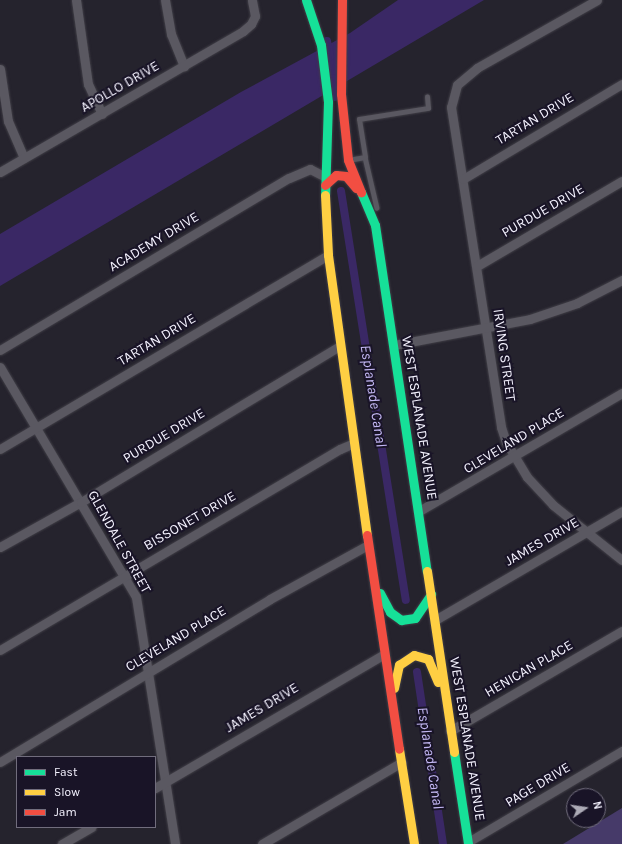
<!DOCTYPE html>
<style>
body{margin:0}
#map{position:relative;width:622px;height:844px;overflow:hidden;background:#25232d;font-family:Karla,sans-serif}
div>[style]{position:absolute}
.green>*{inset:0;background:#463a69}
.water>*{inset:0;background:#3a2865}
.canal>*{height:8px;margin:-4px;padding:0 4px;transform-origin:4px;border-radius:4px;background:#3a2865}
.roads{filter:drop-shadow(0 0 1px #413f47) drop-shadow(0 0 1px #413f47)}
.lane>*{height:4.5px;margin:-2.25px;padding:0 2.25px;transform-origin:2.25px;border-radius:2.25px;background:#5a5861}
.street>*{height:9px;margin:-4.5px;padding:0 4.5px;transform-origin:4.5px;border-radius:4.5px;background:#5a5861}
.fast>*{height:9px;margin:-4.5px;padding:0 4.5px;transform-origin:4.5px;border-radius:4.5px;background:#16e098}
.slow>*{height:9px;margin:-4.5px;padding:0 4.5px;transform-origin:4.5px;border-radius:4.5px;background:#ffcf43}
.jam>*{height:9px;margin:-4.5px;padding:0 4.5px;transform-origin:4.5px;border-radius:4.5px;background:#f24e42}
span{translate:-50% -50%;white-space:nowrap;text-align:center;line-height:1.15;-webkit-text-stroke:4px #191427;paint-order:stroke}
.street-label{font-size:14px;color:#f5f3ff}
.water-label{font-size:15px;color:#c2b6f2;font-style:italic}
.legend{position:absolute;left:16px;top:756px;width:140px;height:72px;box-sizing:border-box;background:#191427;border:1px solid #716d7d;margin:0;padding:5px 7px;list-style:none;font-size:12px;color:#f5f3ff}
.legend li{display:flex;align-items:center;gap:8px;height:20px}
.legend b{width:20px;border:1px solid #716d7d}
.north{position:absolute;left:566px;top:788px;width:40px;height:40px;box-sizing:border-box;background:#191427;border:1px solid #716d7d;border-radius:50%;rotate:77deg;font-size:11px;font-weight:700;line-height:16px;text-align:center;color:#f5f3ff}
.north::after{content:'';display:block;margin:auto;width:14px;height:18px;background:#acaab6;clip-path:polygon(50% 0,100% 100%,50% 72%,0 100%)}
</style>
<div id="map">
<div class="green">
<i style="clip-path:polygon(622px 808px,622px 844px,563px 844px)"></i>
</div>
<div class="water">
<i style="clip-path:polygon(398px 0,484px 0,0 286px,0 234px,241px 92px,350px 33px)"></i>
</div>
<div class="canal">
<i style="left:327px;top:41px;width:16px;rotate:79deg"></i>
<i style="left:333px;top:78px;width:19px;rotate:84deg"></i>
<i style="left:341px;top:191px;width:414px;rotate:81deg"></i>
<i style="left:417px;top:672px;width:174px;rotate:81.4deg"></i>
</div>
<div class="roads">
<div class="lane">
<i style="left:365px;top:157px;width:52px;rotate:76.8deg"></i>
<i style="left:348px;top:160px;width:17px;rotate:-10deg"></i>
<i style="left:365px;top:157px;width:38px;rotate:-99deg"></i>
<i style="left:359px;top:119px;width:70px;rotate:-9.1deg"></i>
<i style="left:428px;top:108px;width:11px;rotate:-95deg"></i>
</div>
<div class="street">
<i style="left:76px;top:0;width:85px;rotate:81.9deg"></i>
<i style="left:88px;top:84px;width:33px;rotate:65deg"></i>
<i style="left:165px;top:0;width:35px;rotate:80deg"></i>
<i style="left:171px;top:34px;width:35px;rotate:68deg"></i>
<i style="left:597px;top:0;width:138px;rotate:150.5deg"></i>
<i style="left:477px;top:68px;width:26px;rotate:140deg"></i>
<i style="left:457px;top:85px;width:23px;rotate:105deg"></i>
<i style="left:451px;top:107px;width:324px;rotate:81.1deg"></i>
<i style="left:501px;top:427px;width:16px;rotate:72deg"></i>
<i style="left:506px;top:442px;width:41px;rotate:59deg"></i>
<i style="left:527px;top:477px;width:38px;rotate:47deg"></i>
<i style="left:553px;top:505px;width:88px;rotate:38.6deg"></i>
<i style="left:0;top:69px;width:53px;rotate:81.3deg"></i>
<i style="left:8px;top:121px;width:40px;rotate:66.6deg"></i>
<i style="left:0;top:172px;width:281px;rotate:-30.1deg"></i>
<i style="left:243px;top:31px;width:11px;rotate:-41deg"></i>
<i style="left:251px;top:24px;width:9px;rotate:-63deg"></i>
<i style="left:255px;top:16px;width:16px;rotate:-101deg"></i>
<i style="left:463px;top:179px;width:185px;rotate:-30.9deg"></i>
<i style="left:477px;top:266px;width:168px;rotate:-30.4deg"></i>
<i style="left:394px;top:345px;width:138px;rotate:-10.8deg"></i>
<i style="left:530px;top:319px;width:50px;rotate:-18.8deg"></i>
<i style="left:577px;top:303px;width:51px;rotate:-27.1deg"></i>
<i style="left:0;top:350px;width:336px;rotate:-30.8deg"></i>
<i style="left:289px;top:178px;width:23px;rotate:-23deg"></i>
<i style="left:310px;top:169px;width:16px;rotate:27deg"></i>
<i style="left:0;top:367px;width:267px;rotate:59.4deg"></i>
<i style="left:136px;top:597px;width:250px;rotate:81deg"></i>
<i style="left:0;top:449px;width:381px;rotate:-30.6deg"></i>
<i style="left:419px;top:511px;width:235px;rotate:-30.2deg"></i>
<i style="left:0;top:547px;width:93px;rotate:-29.1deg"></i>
<i style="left:81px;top:502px;width:302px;rotate:-31.1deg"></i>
<i style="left:435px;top:620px;width:216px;rotate:-30.2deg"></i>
<i style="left:0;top:650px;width:395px;rotate:-30.6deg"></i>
<i style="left:340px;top:449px;width:15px;rotate:-23deg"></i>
<i style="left:450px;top:731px;width:199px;rotate:-30.2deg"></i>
<i style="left:0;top:762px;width:315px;rotate:-31.1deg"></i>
<i style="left:270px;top:599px;width:112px;rotate:-28.9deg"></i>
<i style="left:155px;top:788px;width:265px;rotate:-30.3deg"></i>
<i style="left:468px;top:842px;width:179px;rotate:-30.6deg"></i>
<i style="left:62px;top:844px;width:34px;rotate:-30deg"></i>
<i style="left:262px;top:844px;width:162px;rotate:-30.4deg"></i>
</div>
<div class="fast">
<i style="left:306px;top:0;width:47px;rotate:71.6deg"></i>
<i style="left:321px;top:45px;width:57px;rotate:83deg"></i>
<i style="left:328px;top:102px;width:93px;rotate:91.8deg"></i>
<i style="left:361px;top:192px;width:36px;rotate:67deg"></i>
<i style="left:375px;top:225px;width:350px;rotate:81.5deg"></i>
<i style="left:380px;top:593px;width:21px;rotate:62deg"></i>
<i style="left:390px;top:612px;width:14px;rotate:36deg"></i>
<i style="left:401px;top:620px;width:14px;rotate:-8deg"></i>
<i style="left:415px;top:618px;width:29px;rotate:-56deg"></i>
<i style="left:454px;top:752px;width:93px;rotate:81.3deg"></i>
</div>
<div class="slow">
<i style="left:325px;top:195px;width:60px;rotate:87.1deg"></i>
<i style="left:328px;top:255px;width:283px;rotate:82.1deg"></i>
<i style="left:427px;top:571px;width:183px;rotate:81.5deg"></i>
<i style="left:394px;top:688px;width:24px;rotate:-78deg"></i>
<i style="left:399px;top:665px;width:18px;rotate:-34deg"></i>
<i style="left:414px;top:655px;width:15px;rotate:16deg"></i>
<i style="left:428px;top:659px;width:25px;rotate:67deg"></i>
<i style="left:399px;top:749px;width:96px;rotate:81deg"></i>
</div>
<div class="jam">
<i style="left:342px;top:0;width:94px;rotate:90.6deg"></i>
<i style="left:341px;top:94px;width:66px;rotate:83.9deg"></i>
<i style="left:348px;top:160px;width:35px;rotate:68deg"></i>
<i style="left:325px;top:185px;width:15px;rotate:-42deg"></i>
<i style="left:336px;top:175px;width:10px;rotate:6deg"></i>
<i style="left:346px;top:176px;width:16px;rotate:50deg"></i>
<i style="left:367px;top:535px;width:216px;rotate:81.5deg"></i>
</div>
</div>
<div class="street-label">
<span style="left:120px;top:87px;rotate:-30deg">APOLLO DRIVE</span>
<span style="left:535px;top:119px;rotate:-31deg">TARTAN DRIVE</span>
<span style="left:543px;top:211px;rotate:-30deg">PURDUE DRIVE</span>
<span style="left:154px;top:242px;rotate:-31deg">ACADEMY DRIVE</span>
<span style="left:157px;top:340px;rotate:-31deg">TARTAN DRIVE</span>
<span style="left:504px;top:355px;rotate:82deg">IRVING STREET</span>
<span style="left:419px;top:418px;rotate:81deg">WEST ESPLANADE AVENUE</span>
<span style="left:164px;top:436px;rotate:-31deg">PURDUE DRIVE</span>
<span style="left:514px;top:441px;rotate:-31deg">CLEVELAND PLACE</span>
<span style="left:190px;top:521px;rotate:-30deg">BISSONET DRIVE</span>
<span style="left:119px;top:542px;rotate:61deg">GLENDALE STREET</span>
<span style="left:542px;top:542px;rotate:-30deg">JAMES DRIVE</span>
<span style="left:176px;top:639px;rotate:-31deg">CLEVELAND PLACE</span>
<span style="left:529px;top:669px;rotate:-30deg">HENICAN PLACE</span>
<span style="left:262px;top:708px;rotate:-31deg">JAMES DRIVE</span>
<span style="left:467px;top:739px;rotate:81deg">WEST ESPLANADE AVENUE</span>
<span style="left:538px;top:785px;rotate:-31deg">PAGE DRIVE</span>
</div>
<div class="water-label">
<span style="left:373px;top:396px;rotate:81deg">Esplanade Canal</span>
<span style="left:430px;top:758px;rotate:81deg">Esplanade Canal</span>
</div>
<ul class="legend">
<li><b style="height:5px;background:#16e098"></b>Fast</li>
<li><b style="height:5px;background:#ffcf43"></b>Slow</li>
<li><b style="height:5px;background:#f24e42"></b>Jam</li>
</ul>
<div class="north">N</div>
</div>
